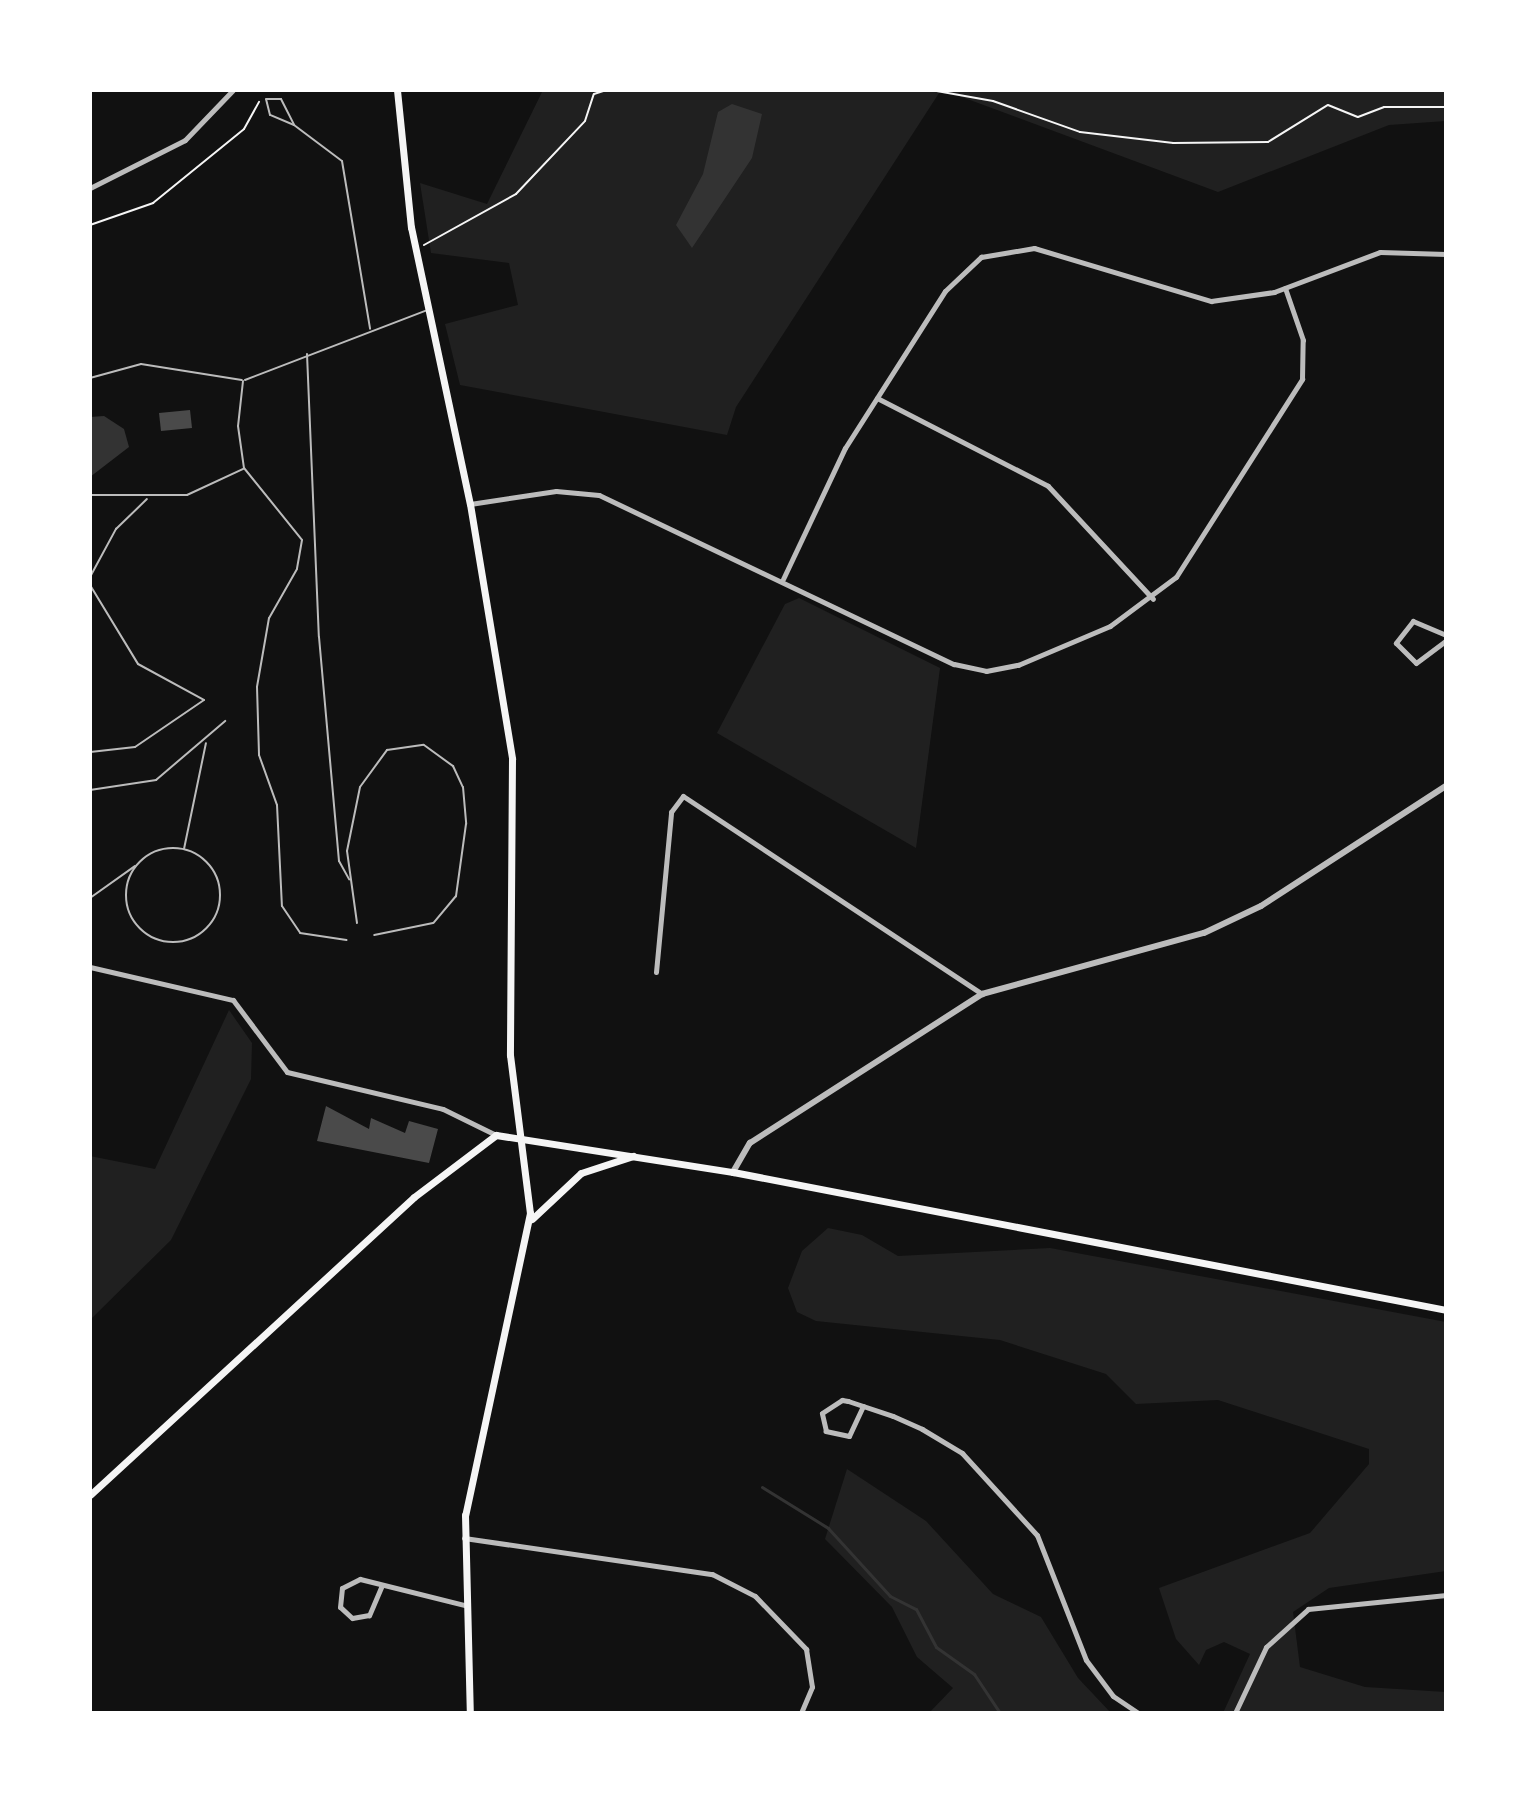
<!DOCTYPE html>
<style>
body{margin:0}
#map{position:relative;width:1536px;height:1803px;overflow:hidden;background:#111;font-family:"Varela Round",sans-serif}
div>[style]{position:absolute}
.green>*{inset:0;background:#202020}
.water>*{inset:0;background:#333}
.stream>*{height:3px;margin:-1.5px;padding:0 1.5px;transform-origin:1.5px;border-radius:1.5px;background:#333}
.building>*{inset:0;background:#4a4a4a}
.path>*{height:2px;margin:-1px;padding:0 1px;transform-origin:1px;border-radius:1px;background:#f5f5f5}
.service>*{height:2px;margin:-1px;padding:0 1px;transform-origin:1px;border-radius:1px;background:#bcbcbc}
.service>.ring{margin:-1px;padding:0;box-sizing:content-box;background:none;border:2px solid #bcbcbc;border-radius:50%}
.minor>*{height:5px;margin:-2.5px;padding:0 2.5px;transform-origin:2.5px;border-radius:2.5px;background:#bcbcbc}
.tertiary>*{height:6px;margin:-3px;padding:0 3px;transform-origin:3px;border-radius:3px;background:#bcbcbc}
.secondary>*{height:7px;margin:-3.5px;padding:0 3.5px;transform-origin:3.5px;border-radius:3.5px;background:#f5f5f5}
span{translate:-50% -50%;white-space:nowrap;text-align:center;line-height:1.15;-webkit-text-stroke:6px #fff;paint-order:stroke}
.frame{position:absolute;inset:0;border:92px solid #fff;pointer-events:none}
</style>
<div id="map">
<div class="green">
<i style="clip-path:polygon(543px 90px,941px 90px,736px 407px,727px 435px,460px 385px,445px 324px,518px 305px,509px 263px,431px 253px,420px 183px,487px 204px)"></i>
<i style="clip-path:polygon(943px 90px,1446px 90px,1446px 121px,1389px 125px,1218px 192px)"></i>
<i style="clip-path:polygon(799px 598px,940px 668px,916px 848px,717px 733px,785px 604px)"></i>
<i style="clip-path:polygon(229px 1010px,252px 1043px,251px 1079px,171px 1240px,90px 1320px,90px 1156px,155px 1169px)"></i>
<i style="clip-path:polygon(828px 1228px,862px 1235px,898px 1256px,1050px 1248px,1446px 1322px,1446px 1571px,1329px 1588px,1293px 1612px,1300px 1667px,1365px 1687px,1446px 1692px,1446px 1713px,1223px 1713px,1250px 1654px,1224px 1642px,1206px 1650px,1199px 1665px,1176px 1639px,1159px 1588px,1310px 1533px,1369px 1464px,1369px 1449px,1218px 1400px,1136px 1404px,1106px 1374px,1000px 1340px,816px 1321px,797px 1312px,788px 1288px,802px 1251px)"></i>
<i style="clip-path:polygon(847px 1469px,926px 1521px,993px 1594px,1041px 1617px,1078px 1678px,1111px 1713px,929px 1713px,953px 1688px,917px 1657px,892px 1607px,825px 1539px)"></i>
</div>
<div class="water">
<i style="clip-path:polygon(732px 104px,762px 114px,752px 158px,692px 248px,676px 225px,703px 174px,718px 112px)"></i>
<i style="clip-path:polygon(104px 416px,124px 429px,129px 447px,90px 477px,90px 417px)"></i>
</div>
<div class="stream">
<i style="left:762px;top:1487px;width:78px;rotate:31.8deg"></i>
<i style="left:828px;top:1528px;width:92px;rotate:47.6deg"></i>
<i style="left:890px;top:1596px;width:29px;rotate:27deg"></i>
<i style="left:916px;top:1609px;width:43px;rotate:62.2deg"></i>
<i style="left:936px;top:1647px;width:47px;rotate:35.4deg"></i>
<i style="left:974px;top:1674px;width:47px;rotate:56.3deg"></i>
</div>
<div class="building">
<i style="clip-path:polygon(190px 410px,192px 428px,161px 431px,159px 413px)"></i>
<i style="clip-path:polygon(326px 1106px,369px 1129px,371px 1118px,405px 1133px,409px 1121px,438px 1129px,429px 1163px,317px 1141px)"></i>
</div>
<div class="path">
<i style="left:931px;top:90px;width:63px;rotate:10.1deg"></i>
<i style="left:993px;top:101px;width:92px;rotate:19.6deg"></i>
<i style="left:1080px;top:132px;width:94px;rotate:6.7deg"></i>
<i style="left:1173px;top:143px;width:95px;rotate:-0.6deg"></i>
<i style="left:1268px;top:142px;width:70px;rotate:-31.7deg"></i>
<i style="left:1328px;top:105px;width:32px;rotate:22deg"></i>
<i style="left:1358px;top:117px;width:28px;rotate:-21deg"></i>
<i style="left:1384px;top:107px;width:62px"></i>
<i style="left:90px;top:225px;width:67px;rotate:-19.2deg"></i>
<i style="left:153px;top:203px;width:117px;rotate:-39.1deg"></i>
<i style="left:244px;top:129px;width:31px;rotate:-61deg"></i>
<i style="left:424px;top:245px;width:105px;rotate:-29deg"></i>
<i style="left:516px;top:194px;width:100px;rotate:-46.6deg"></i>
<i style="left:585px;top:121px;width:28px;rotate:-72deg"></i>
<i style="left:594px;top:94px;width:13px;rotate:-18deg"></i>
</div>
<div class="service">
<i style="left:294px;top:125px;width:26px;rotate:-157deg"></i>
<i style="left:270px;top:115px;width:16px;rotate:-104deg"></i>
<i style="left:266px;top:99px;width:15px"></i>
<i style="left:281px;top:99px;width:29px;rotate:63deg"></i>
<i style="left:294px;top:125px;width:60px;rotate:36.9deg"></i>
<i style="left:342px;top:161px;width:170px;rotate:80.5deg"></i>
<i style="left:307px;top:354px;width:283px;rotate:87.6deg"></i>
<i style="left:319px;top:637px;width:225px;rotate:84.9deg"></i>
<i style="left:339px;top:861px;width:21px;rotate:61deg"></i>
<i style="left:90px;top:378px;width:53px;rotate:-15.4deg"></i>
<i style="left:141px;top:364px;width:102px;rotate:9deg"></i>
<i style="left:245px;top:380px;width:193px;rotate:-21deg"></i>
<i style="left:243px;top:381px;width:45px;rotate:96.3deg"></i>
<i style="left:238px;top:426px;width:42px;rotate:81.9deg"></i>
<i style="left:244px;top:468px;width:92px;rotate:51.1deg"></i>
<i style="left:302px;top:540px;width:29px;rotate:100deg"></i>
<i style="left:297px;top:569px;width:56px;rotate:119.7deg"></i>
<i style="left:269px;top:618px;width:70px;rotate:99.9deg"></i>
<i style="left:257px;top:687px;width:68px;rotate:88.3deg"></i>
<i style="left:259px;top:755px;width:53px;rotate:70.2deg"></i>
<i style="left:277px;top:805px;width:101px;rotate:87.2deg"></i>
<i style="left:282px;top:906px;width:32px;rotate:56deg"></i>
<i style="left:300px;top:933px;width:47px;rotate:8.7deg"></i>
<i style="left:90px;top:495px;width:97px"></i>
<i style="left:187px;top:495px;width:62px;rotate:-24.9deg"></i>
<i style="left:90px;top:577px;width:55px;rotate:-61.6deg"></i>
<i style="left:116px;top:529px;width:43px;rotate:-44.1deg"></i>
<i style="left:90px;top:585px;width:92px;rotate:58.7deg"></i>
<i style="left:138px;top:664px;width:75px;rotate:28.6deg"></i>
<i style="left:204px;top:700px;width:83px;rotate:145.7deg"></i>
<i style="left:135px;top:747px;width:45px;rotate:173.7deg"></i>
<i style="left:90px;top:790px;width:67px;rotate:-8.6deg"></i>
<i style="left:156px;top:780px;width:91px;rotate:-40.5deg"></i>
<i class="ring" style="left:126px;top:848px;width:92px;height:92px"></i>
<i style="left:184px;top:849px;width:108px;rotate:-78.3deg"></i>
<i style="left:90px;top:898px;width:55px;rotate:-35.4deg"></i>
<i style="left:357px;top:923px;width:73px;rotate:-97.9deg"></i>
<i style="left:347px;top:851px;width:65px;rotate:-78.5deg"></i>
<i style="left:360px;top:787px;width:46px;rotate:-53.9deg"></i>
<i style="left:387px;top:750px;width:37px;rotate:-8deg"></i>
<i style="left:424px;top:745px;width:36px;rotate:36deg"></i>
<i style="left:453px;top:766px;width:23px;rotate:65deg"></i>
<i style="left:463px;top:787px;width:37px;rotate:85deg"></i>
<i style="left:466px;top:824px;width:73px;rotate:97.9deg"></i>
<i style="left:456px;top:896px;width:35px;rotate:130deg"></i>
<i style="left:433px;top:923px;width:60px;rotate:168.5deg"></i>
</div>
<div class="minor">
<i style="left:90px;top:188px;width:106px;rotate:-26.8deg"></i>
<i style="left:185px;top:140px;width:69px;rotate:-46.2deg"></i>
<i style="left:877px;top:398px;width:192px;rotate:27.2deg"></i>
<i style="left:1048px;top:486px;width:154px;rotate:47.1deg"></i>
<i style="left:470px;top:504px;width:87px;rotate:-8.6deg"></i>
<i style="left:556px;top:491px;width:43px;rotate:5.3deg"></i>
<i style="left:599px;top:495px;width:393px;rotate:25.5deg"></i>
<i style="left:954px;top:664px;width:33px;rotate:12deg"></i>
<i style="left:986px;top:671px;width:33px;rotate:-11deg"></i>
<i style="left:1018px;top:665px;width:100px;rotate:-23deg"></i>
<i style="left:1110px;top:626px;width:82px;rotate:-36.6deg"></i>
<i style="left:1176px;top:577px;width:235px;rotate:-57.5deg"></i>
<i style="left:1302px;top:379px;width:39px;rotate:-89deg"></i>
<i style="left:1303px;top:340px;width:55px;rotate:-109.1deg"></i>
<i style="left:783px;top:579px;width:145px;rotate:-64.7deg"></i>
<i style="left:845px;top:448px;width:186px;rotate:-57.5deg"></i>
<i style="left:945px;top:291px;width:50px;rotate:-43.4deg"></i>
<i style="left:981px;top:257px;width:54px;rotate:-9.6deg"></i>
<i style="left:1034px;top:248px;width:185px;rotate:16.7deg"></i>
<i style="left:1211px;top:301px;width:64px;rotate:-8.1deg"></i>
<i style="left:1274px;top:292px;width:113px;rotate:-20.7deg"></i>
<i style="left:1380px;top:252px;width:66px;rotate:1.7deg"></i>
<i style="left:1446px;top:635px;width:36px;rotate:-157deg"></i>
<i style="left:1413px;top:621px;width:28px;rotate:128deg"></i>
<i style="left:1396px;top:643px;width:28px;rotate:45deg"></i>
<i style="left:1416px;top:663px;width:38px;rotate:-37deg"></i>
<i style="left:90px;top:967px;width:147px;rotate:13deg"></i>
<i style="left:233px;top:1000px;width:90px;rotate:53.1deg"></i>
<i style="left:287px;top:1072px;width:160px;rotate:13.3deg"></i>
<i style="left:443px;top:1109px;width:59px;rotate:26.1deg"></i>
<i style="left:656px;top:972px;width:161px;rotate:-84.6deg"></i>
<i style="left:671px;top:812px;width:20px;rotate:-53deg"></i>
<i style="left:683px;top:796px;width:359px;rotate:33.5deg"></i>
<i style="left:863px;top:1406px;width:33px;rotate:115deg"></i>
<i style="left:849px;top:1436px;width:24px;rotate:-168deg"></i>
<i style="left:826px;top:1431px;width:18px;rotate:-103deg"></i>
<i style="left:822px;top:1413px;width:24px;rotate:-33deg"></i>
<i style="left:842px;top:1400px;width:6px;rotate:9deg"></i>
<i style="left:848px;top:1401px;width:47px;rotate:18.4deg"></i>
<i style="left:893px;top:1416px;width:32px;rotate:24deg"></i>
<i style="left:922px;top:1429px;width:47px;rotate:31deg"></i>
<i style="left:962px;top:1453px;width:111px;rotate:47.6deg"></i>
<i style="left:1037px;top:1535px;width:134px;rotate:68.6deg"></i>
<i style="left:1086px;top:1660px;width:45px;rotate:53.1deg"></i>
<i style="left:1113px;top:1696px;width:30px;rotate:34deg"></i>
<i style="left:464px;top:1538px;width:251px;rotate:8.3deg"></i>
<i style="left:712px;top:1574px;width:48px;rotate:27.1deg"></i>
<i style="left:755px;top:1596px;width:74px;rotate:46.1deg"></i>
<i style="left:806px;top:1649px;width:38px;rotate:81deg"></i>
<i style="left:812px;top:1687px;width:28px;rotate:113deg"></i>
<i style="left:382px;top:1585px;width:33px;rotate:113deg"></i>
<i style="left:369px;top:1615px;width:17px;rotate:170deg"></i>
<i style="left:352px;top:1618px;width:16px;rotate:-137deg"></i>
<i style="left:340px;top:1607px;width:19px;rotate:-84deg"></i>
<i style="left:342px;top:1588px;width:20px;rotate:-27deg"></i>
<i style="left:360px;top:1579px;width:111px;rotate:14deg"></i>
<i style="left:1235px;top:1713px;width:73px;rotate:-64.8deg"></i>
<i style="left:1266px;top:1647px;width:57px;rotate:-42.1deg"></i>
<i style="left:1308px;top:1609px;width:139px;rotate:-5.8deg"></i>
</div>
<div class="tertiary">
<i style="left:733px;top:1172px;width:34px;rotate:-60deg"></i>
<i style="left:750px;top:1143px;width:276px;rotate:-32.7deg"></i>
<i style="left:982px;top:994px;width:230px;rotate:-15.4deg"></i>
<i style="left:1204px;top:933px;width:63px;rotate:-25.3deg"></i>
<i style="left:1261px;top:906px;width:221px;rotate:-33deg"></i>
</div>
<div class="secondary">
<i style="left:397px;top:90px;width:138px;rotate:84.2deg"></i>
<i style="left:411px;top:227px;width:283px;rotate:78deg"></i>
<i style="left:470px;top:504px;width:258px;rotate:80.6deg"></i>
<i style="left:512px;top:759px;width:296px;rotate:90.4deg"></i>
<i style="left:510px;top:1055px;width:159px;rotate:82.8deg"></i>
<i style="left:530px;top:1213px;width:309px;rotate:102.1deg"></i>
<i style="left:465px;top:1515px;width:198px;rotate:88.6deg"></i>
<i style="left:532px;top:1219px;width:67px;rotate:-43.2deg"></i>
<i style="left:581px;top:1173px;width:55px;rotate:-18.1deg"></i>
<i style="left:90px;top:1495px;width:440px;rotate:-42.6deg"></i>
<i style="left:414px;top:1197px;width:103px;rotate:-37.1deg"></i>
<i style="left:496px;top:1135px;width:240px;rotate:8.9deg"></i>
<i style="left:733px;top:1172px;width:726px;rotate:10.95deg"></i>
</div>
<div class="frame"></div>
</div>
